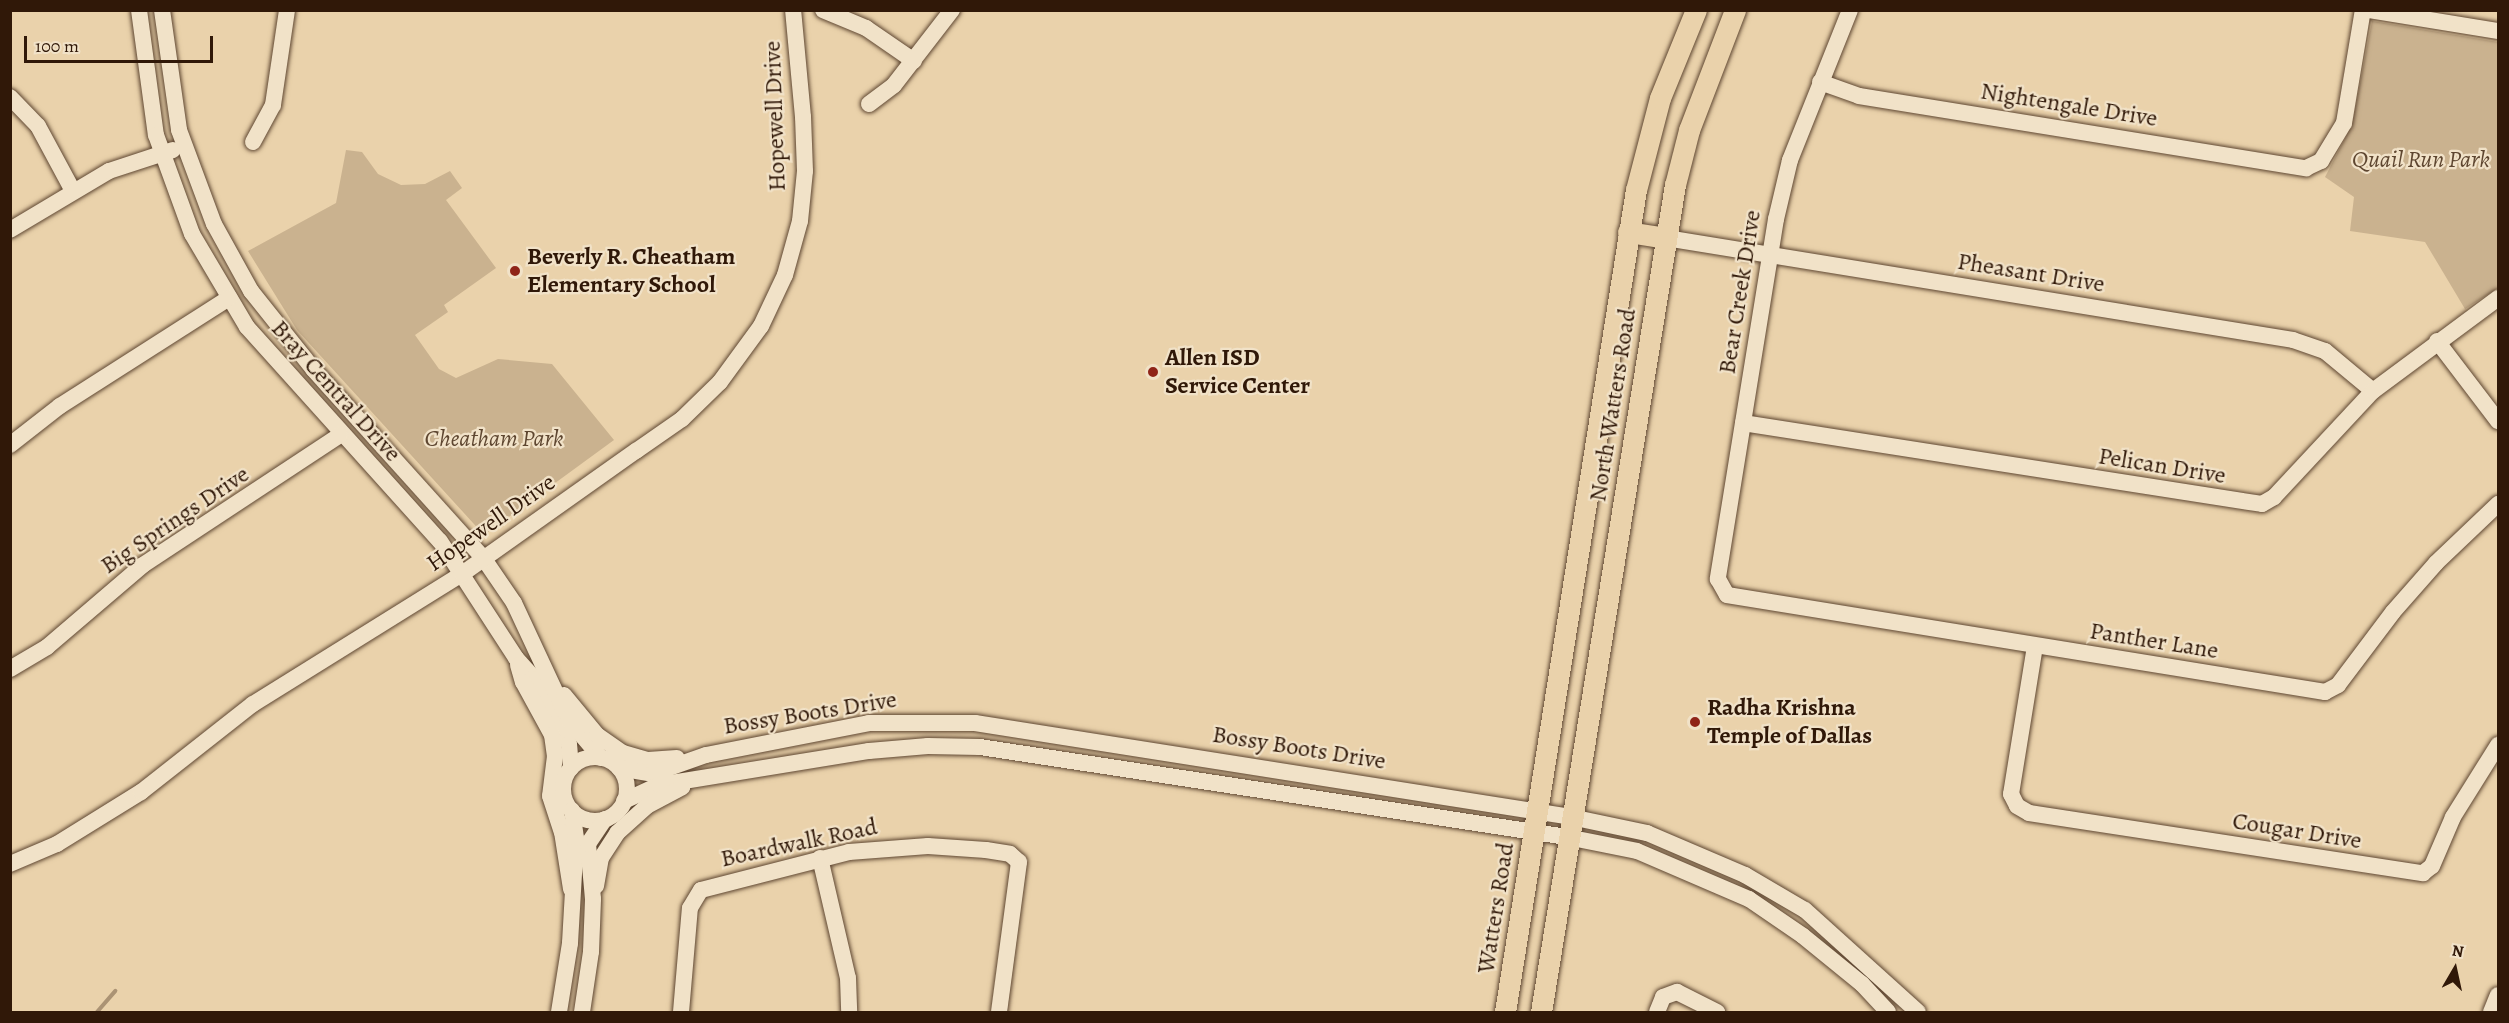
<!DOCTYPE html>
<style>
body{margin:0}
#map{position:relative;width:2509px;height:1023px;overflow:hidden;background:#ead2ab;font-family:Alegreya,serif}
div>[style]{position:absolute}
.green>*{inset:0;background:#cab28f}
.stream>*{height:4px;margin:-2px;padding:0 2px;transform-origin:2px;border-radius:2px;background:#ab9374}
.roads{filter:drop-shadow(0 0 2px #5e4631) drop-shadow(0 0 2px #5e4631)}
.minor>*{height:16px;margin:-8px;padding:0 8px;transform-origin:8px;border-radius:8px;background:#f1e2c8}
.minor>.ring{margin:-8px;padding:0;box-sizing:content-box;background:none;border:16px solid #f1e2c8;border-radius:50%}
.major>*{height:21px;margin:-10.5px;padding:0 10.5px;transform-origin:10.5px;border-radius:10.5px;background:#ead2ab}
.dots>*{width:16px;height:16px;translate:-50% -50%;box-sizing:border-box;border:3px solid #f1e2c8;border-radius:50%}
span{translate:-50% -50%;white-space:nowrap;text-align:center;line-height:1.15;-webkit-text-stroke:4.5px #f1e2c8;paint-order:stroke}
.street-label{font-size:24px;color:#301808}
.park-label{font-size:24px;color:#5e4630;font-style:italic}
.poi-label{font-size:24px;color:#301808;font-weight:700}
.left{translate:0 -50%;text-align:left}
.frame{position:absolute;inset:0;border:12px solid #301808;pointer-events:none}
.north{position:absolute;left:2425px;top:939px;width:60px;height:60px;-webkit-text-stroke:4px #f1e2c8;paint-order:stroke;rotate:9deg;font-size:16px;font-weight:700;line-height:24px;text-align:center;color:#301808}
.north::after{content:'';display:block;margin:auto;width:21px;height:27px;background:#301808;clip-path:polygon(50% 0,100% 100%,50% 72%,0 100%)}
.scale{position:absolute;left:24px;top:36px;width:189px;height:27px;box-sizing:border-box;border:3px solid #301808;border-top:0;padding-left:8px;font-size:18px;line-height:21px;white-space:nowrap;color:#301808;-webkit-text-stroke:4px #f1e2c8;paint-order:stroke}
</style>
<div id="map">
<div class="green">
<i style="clip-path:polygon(2372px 21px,2498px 42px,2498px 288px,2465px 309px,2425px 242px,2350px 231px,2354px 197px,2325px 177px,2352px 125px)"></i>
<i style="clip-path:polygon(346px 150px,362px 152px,378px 174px,401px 185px,425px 184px,450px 171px,462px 188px,446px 200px,496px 268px,444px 305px,448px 312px,415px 335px,439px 369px,456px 378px,498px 359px,552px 364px,614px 440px,484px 535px,297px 330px,248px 251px,336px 203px)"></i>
</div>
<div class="stream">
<i style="left:97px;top:1012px;width:28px;rotate:-49deg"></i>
</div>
<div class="roads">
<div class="minor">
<i style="left:139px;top:10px;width:126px;rotate:82.3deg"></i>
<i style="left:156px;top:135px;width:105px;rotate:70deg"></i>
<i style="left:192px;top:234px;width:108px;rotate:59.4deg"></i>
<i style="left:247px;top:327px;width:288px;rotate:48deg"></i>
<i style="left:440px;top:541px;width:140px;rotate:57deg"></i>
<i style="left:516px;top:658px;width:28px;rotate:48deg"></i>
<i style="left:535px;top:679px;width:73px;rotate:62.4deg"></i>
<i style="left:569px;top:744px;width:24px;rotate:85deg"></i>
<i style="left:162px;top:10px;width:121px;rotate:81.9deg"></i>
<i style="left:179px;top:130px;width:100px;rotate:69.6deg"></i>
<i style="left:214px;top:224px;width:77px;rotate:61.1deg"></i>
<i style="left:251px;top:291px;width:101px;rotate:51.4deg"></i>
<i style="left:314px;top:370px;width:254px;rotate:48deg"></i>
<i style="left:484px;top:559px;width:53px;rotate:55.7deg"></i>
<i style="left:514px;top:603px;width:128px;rotate:65deg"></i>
<i style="left:568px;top:719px;width:51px;rotate:49.8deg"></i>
<i style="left:823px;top:10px;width:47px;rotate:22.7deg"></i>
<i style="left:866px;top:28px;width:58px;rotate:34.5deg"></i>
<i style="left:1850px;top:10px;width:162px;rotate:111.8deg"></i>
<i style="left:1790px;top:160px;width:61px;rotate:103.3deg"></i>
<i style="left:1776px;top:219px;width:365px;rotate:99.2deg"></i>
<i style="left:1718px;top:579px;width:18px;rotate:61deg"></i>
<i style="left:1727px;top:595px;width:606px;rotate:9.21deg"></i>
<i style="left:2325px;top:692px;width:15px;rotate:-28deg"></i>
<i style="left:2338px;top:685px;width:91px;rotate:-53deg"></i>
<i style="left:2393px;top:612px;width:65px;rotate:-48.7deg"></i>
<i style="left:2436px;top:563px;width:86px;rotate:-43.6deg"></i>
<i style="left:2368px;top:10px;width:132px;rotate:9.2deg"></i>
<i style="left:1820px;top:82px;width:41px;rotate:19.7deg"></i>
<i style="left:1859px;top:96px;width:453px;rotate:9.2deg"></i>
<i style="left:2306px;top:168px;width:17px;rotate:-25deg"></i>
<i style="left:2321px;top:161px;width:44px;rotate:-58.8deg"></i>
<i style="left:2344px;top:123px;width:115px;rotate:-80.5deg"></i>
<i style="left:10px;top:97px;width:40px;rotate:46deg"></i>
<i style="left:38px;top:126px;width:74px;rotate:61.7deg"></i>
<i style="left:869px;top:104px;width:31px;rotate:-37deg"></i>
<i style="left:894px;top:85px;width:95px;rotate:-52.3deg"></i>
<i style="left:253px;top:142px;width:42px;rotate:-61.6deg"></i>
<i style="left:273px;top:105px;width:96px;rotate:-81.6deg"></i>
<i style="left:10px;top:230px;width:115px;rotate:-30.8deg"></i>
<i style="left:109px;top:171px;width:67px;rotate:-18.2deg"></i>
<i style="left:1666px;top:238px;width:635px;rotate:9.24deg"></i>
<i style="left:2293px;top:340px;width:34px;rotate:19deg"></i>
<i style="left:2325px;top:351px;width:62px;rotate:39.8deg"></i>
<i style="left:2437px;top:341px;width:101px;rotate:52.7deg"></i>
<i style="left:1743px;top:423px;width:525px;rotate:8.87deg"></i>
<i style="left:2262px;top:504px;width:14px;rotate:-30deg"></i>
<i style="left:2274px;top:497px;width:145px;rotate:-47deg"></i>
<i style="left:2373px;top:391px;width:156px;rotate:-36.6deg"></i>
<i style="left:10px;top:445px;width:63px;rotate:-38deg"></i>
<i style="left:60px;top:406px;width:201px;rotate:-32.6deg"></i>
<i style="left:2035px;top:646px;width:150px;rotate:99.2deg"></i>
<i style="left:2011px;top:794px;width:13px;rotate:63deg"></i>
<i style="left:2017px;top:806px;width:14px;rotate:30deg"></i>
<i style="left:2029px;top:813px;width:399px;rotate:8.7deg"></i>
<i style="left:2423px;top:873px;width:11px;rotate:-38deg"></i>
<i style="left:2432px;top:866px;width:53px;rotate:-66.8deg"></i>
<i style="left:2453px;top:817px;width:85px;rotate:-58deg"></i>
<i style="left:518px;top:665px;width:18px;rotate:74deg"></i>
<i style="left:523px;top:682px;width:60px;rotate:61.3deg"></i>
<i style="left:552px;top:735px;width:21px;rotate:82deg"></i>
<i style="left:555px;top:756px;width:40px;rotate:97.1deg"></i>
<i style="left:550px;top:796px;width:38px;rotate:72deg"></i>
<i style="left:562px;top:832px;width:58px;rotate:81deg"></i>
<i style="left:10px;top:669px;width:43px;rotate:-30.7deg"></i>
<i style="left:47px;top:647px;width:126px;rotate:-40.5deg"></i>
<i style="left:143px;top:565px;width:236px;rotate:-33.4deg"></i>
<i style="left:564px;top:695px;width:52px;rotate:50.5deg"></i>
<i style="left:597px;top:735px;width:32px;rotate:35deg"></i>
<i style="left:623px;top:753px;width:26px;rotate:16deg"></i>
<i style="left:648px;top:760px;width:29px;rotate:-4deg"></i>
<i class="ring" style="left:563px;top:757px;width:48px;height:48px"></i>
<i style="left:619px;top:768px;width:34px;rotate:10deg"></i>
<i style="left:652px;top:774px;width:57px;rotate:-19.4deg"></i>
<i style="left:706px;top:755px;width:166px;rotate:-11.1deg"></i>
<i style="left:869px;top:723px;width:106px"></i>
<i style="left:975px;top:723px;width:603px;rotate:8.96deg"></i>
<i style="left:1571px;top:817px;width:78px;rotate:11.9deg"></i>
<i style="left:1647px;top:833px;width:107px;rotate:23.2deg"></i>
<i style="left:1745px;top:875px;width:69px;rotate:30.3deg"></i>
<i style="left:1805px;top:910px;width:152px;rotate:42.1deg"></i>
<i style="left:624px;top:801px;width:38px;rotate:-25deg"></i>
<i style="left:659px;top:785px;width:213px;rotate:-9.2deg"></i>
<i style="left:869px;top:751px;width:59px;rotate:-4.8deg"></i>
<i style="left:928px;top:746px;width:52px;rotate:1.1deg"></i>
<i style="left:980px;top:747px;width:594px;rotate:8.72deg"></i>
<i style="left:1567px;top:837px;width:71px;rotate:11.3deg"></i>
<i style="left:1637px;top:851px;width:122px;rotate:23.2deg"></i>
<i style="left:1749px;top:899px;width:65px;rotate:34.4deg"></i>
<i style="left:1803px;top:936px;width:76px;rotate:39.1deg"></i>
<i style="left:1862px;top:984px;width:38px;rotate:47deg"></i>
<i style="left:820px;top:858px;width:123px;rotate:76.9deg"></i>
<i style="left:848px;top:978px;width:34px;rotate:88deg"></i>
<i style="left:10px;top:864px;width:51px;rotate:-23.1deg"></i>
<i style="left:57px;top:844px;width:99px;rotate:-31.8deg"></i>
<i style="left:141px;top:792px;width:142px;rotate:-38.2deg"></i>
<i style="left:253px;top:704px;width:246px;rotate:-31.9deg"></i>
<i style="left:462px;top:574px;width:213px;rotate:-35.3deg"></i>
<i style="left:636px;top:451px;width:56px;rotate:-34.8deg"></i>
<i style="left:682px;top:419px;width:53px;rotate:-44.2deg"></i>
<i style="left:720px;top:382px;width:69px;rotate:-53.8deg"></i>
<i style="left:761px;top:326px;width:56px;rotate:-64.8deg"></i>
<i style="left:785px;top:275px;width:56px;rotate:-74.5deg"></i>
<i style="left:800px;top:221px;width:50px;rotate:-84.3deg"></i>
<i style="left:805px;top:171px;width:54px;rotate:-92.1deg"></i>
<i style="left:803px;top:117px;width:107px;rotate:-95.3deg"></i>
<i style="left:596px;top:886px;width:28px;rotate:-80deg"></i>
<i style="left:601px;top:858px;width:30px;rotate:-57deg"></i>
<i style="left:617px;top:833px;width:40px;rotate:-42deg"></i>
<i style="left:647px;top:806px;width:40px;rotate:-28deg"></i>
<i style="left:559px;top:1012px;width:70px;rotate:-80.9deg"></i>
<i style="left:570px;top:943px;width:105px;rotate:-86.7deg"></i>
<i style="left:576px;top:838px;width:28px;rotate:-98deg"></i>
<i style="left:582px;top:1012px;width:61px;rotate:-81.5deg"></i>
<i style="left:591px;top:952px;width:53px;rotate:-87.8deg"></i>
<i style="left:593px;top:899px;width:55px;rotate:-95.2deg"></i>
<i style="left:588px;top:844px;width:30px;rotate:-56deg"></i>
<i style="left:681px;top:1012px;width:104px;rotate:-85.1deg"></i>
<i style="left:690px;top:908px;width:21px;rotate:-59deg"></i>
<i style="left:701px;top:890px;width:153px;rotate:-14.4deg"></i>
<i style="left:849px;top:852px;width:79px;rotate:-4.3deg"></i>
<i style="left:928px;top:846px;width:58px;rotate:3.9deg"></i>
<i style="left:986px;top:850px;width:24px;rotate:9deg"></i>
<i style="left:1010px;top:854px;width:12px;rotate:42deg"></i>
<i style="left:1019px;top:862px;width:151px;rotate:97.6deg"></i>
<i style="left:1657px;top:1012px;width:16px;rotate:-68deg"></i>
<i style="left:1663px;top:997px;width:15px;rotate:-20deg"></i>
<i style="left:1677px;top:992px;width:45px;rotate:26.6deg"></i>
<i style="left:2491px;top:1012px;width:18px;rotate:-68deg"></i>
</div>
<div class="major">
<i style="left:1628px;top:232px;width:38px;rotate:9deg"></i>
<i style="left:1505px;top:1012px;width:832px;rotate:-80.95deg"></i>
<i style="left:1636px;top:190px;width:95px;rotate:-75.4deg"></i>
<i style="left:1660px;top:98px;width:95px;rotate:-67.8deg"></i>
<i style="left:1541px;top:1012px;width:838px;rotate:-80.8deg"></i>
<i style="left:1675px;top:185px;width:57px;rotate:-75.7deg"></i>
<i style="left:1689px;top:130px;width:129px;rotate:-69deg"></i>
</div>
</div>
<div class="dots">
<i style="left:515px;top:271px;background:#8f2418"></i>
<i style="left:1153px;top:372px;background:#8f2418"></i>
<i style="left:1695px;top:722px;background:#8f2418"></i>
</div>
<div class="street-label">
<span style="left:2069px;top:105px;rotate:9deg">Nightengale Drive</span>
<span style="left:775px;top:116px;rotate:-92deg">Hopewell Drive</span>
<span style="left:2031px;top:273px;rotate:9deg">Pheasant Drive</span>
<span style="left:1740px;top:292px;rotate:-81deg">Bear Creek Drive</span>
<span style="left:336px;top:391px;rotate:48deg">Bray Central Drive</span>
<span style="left:1613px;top:405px;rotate:-81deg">North Watters Road</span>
<span style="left:2162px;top:466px;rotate:9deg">Pelican Drive</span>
<span style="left:175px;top:520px;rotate:-34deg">Big Springs Drive</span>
<span style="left:491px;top:523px;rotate:-35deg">Hopewell Drive</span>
<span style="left:2154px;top:641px;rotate:9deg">Panther Lane</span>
<span style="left:810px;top:713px;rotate:-9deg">Bossy Boots Drive</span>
<span style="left:1299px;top:748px;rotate:9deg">Bossy Boots Drive</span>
<span style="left:2297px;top:831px;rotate:9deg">Cougar Drive</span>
<span style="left:799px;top:843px;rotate:-12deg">Boardwalk Road</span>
<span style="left:1496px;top:908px;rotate:-81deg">Watters Road</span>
</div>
<div class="park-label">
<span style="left:2421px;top:160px">Quail Run Park</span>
<span style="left:494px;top:439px">Cheatham Park</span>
</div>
<div class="poi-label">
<span class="left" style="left:527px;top:271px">Beverly R. Cheatham<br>Elementary School</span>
<span class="left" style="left:1165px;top:372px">Allen ISD<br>Service Center</span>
<span class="left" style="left:1707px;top:722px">Radha Krishna<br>Temple of Dallas</span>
</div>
<div class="frame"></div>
<div class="north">N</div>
<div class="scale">100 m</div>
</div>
